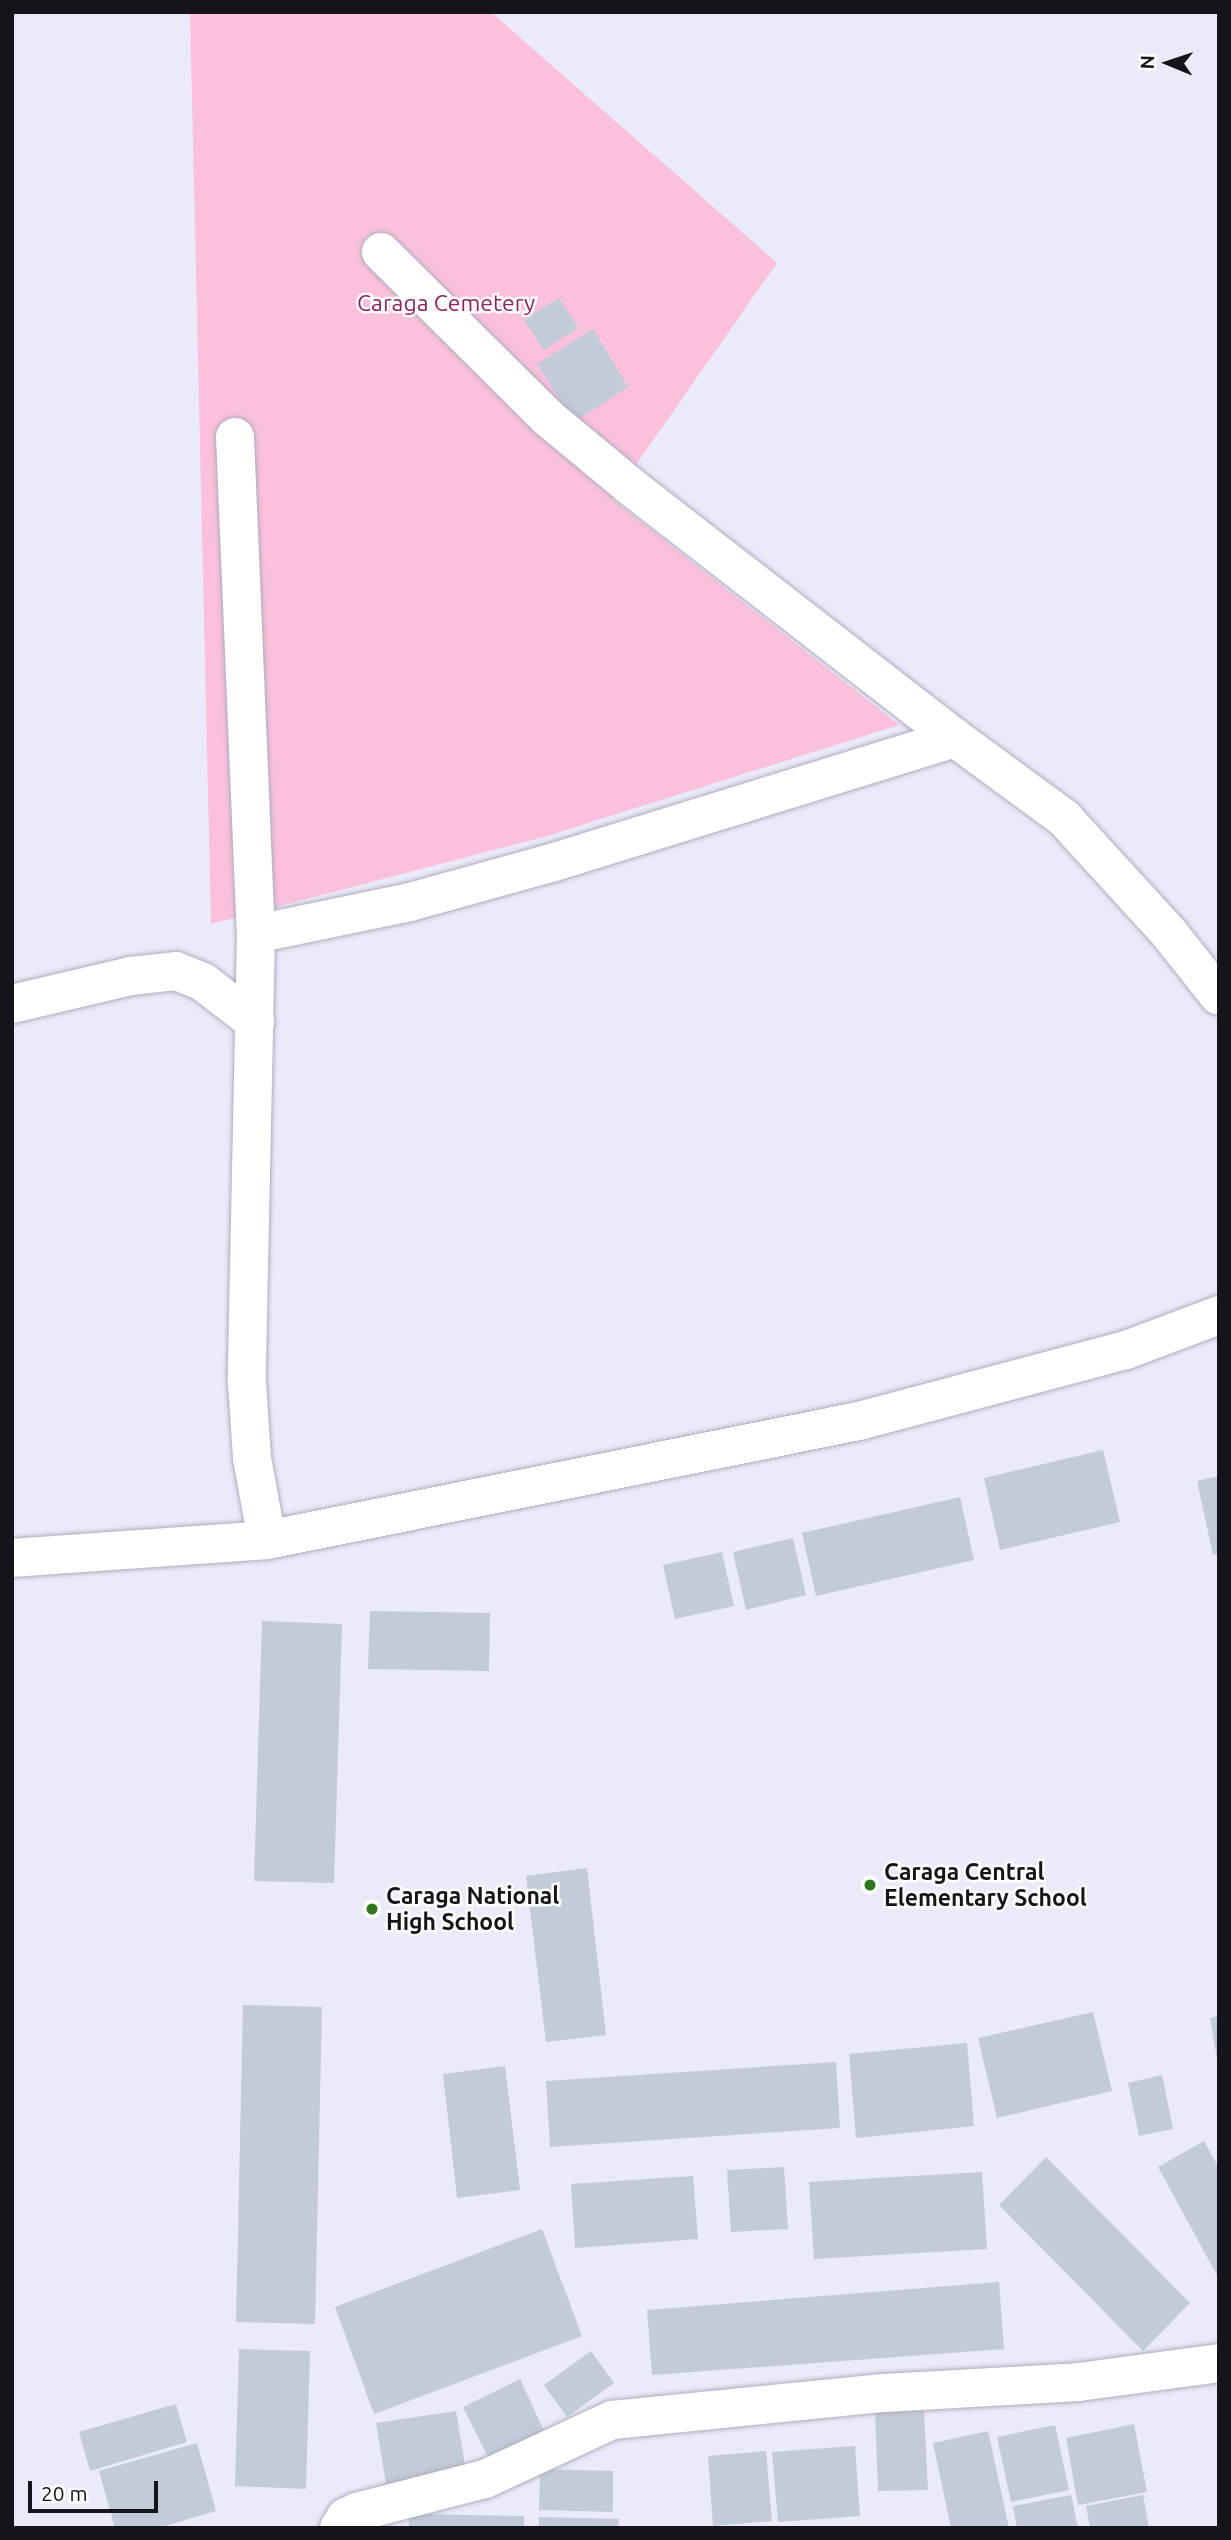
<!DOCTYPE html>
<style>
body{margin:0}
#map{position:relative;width:1231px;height:2540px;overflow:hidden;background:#ebeaf9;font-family:Ubuntu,sans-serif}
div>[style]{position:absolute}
.green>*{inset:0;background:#fbc0dc}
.building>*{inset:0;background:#c2cbd8}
.roads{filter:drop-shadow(0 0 2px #aeadbc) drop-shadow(0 0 2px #aeadbc)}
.minor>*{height:38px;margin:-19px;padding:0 19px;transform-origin:19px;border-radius:19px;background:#fff}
.dots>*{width:19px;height:19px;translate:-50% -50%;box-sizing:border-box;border:4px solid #fff;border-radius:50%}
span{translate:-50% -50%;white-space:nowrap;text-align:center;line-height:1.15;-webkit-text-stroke:5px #fff;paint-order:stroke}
.park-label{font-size:23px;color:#8b2461}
.poi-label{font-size:23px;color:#15141a;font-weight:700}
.left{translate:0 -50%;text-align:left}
.frame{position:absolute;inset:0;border:14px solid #15141a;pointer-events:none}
.north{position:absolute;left:1133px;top:28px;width:70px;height:70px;-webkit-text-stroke:5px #fff;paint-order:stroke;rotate:272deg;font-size:19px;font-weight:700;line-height:28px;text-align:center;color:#15141a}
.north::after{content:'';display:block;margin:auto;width:24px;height:32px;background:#15141a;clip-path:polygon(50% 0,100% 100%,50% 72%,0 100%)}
.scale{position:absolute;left:28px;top:2481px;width:130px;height:32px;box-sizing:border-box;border:4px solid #15141a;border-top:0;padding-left:9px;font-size:21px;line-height:24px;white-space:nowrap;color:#15141a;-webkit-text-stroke:5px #fff;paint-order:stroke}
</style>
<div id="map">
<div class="green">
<i style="clip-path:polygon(190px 12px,491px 12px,777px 263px,612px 499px,899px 725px,547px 836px,211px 924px)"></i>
</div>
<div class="building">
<i style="clip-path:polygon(559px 298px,578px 328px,544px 350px,524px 320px)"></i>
<i style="clip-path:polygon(593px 329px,628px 387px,574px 422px,537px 364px)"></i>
<i style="clip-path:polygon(1103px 1450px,1120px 1522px,1000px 1550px,984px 1478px)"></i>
<i style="clip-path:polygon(1219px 1476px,1219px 1554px,1213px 1555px,1197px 1481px)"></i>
<i style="clip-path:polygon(960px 1497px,974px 1560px,816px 1596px,802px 1533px)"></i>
<i style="clip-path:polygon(793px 1538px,806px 1595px,746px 1610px,733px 1552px)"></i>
<i style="clip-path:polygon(722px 1552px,734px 1606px,675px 1619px,663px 1565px)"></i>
<i style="clip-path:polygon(370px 1611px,490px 1613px,489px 1671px,368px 1669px)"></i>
<i style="clip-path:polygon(262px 1621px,342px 1624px,334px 1883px,254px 1881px)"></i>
<i style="clip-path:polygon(587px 1868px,606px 2035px,546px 2042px,526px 1876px)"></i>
<i style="clip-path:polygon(243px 2005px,322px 2007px,315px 2324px,236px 2322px)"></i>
<i style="clip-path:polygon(1093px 2012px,1112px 2091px,997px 2118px,978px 2038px)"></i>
<i style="clip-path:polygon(1219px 2016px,1219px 2059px,1217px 2059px,1210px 2018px)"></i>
<i style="clip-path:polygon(967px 2043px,974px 2126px,856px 2138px,849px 2054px)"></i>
<i style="clip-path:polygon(836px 2062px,840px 2128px,550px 2147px,546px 2081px)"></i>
<i style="clip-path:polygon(505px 2066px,520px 2190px,457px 2198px,443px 2074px)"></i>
<i style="clip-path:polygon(1162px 2075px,1173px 2129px,1139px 2136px,1128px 2083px)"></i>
<i style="clip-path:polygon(1204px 2141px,1219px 2168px,1219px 2279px,1158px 2167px)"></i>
<i style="clip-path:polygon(1046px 2157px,1190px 2303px,1143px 2351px,999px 2205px)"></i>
<i style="clip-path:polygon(784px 2167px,788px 2229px,731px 2232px,727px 2170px)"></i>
<i style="clip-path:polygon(982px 2172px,987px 2249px,814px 2259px,809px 2182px)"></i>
<i style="clip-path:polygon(693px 2176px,698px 2239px,575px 2248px,571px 2184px)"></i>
<i style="clip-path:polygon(542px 2229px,582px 2336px,374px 2414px,335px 2307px)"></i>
<i style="clip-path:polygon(999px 2282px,1004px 2349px,652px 2375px,647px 2310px)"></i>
<i style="clip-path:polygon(239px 2349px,310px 2351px,306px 2489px,235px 2486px)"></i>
<i style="clip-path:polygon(591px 2351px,614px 2383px,567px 2417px,544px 2385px)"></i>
<i style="clip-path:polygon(520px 2379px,545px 2433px,490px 2461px,463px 2407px)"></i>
<i style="clip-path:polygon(176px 2404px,187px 2442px,90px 2471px,79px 2432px)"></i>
<i style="clip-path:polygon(924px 2410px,928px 2490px,878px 2491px,875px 2412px)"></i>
<i style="clip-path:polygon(456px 2411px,466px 2471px,386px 2484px,376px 2423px)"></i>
<i style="clip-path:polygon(1134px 2424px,1147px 2492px,1078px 2505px,1066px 2438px)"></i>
<i style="clip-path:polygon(1055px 2425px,1069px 2490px,1011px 2502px,997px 2437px)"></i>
<i style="clip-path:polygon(988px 2431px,1009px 2528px,951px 2528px,933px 2443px)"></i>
<i style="clip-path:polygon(197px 2443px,216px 2511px,158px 2528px,115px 2528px,99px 2471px)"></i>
<i style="clip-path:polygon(855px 2446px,860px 2516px,778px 2522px,772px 2452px)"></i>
<i style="clip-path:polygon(766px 2451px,772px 2521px,713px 2526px,708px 2456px)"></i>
<i style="clip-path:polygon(540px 2469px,613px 2471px,613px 2512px,539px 2510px)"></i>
<i style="clip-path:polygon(1071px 2495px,1078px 2528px,1017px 2528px,1013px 2506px)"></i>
<i style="clip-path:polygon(1143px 2495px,1149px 2528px,1090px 2528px,1086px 2506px)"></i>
<i style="clip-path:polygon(409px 2514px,524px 2516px,524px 2528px,409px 2528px)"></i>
<i style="clip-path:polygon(539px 2517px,619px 2519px,618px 2528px,539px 2528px)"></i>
</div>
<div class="roads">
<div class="minor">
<i style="left:381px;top:252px;width:234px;rotate:44.8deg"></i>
<i style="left:547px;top:417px;width:114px;rotate:39.7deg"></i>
<i style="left:635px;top:490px;width:405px;rotate:37.8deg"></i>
<i style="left:955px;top:738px;width:135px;rotate:36.3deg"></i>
<i style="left:1064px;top:818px;width:156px;rotate:47.6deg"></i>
<i style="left:1169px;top:933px;width:80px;rotate:51.6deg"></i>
<i style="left:235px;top:437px;width:497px;rotate:87.6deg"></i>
<i style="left:256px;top:934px;width:448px;rotate:91.2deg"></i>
<i style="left:247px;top:1382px;width:76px;rotate:86.2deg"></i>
<i style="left:252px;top:1458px;width:83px;rotate:79.6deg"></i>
<i style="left:256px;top:934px;width:157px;rotate:-11.7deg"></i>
<i style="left:410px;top:902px;width:146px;rotate:-15.5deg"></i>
<i style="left:551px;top:863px;width:423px;rotate:-17.2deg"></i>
<i style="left:12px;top:1004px;width:121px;rotate:-13.3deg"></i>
<i style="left:130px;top:976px;width:46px;rotate:-6.2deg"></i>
<i style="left:176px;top:971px;width:29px;rotate:22deg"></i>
<i style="left:203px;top:982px;width:66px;rotate:37.6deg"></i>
<i style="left:12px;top:1558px;width:256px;rotate:-4deg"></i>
<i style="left:267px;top:1540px;width:604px;rotate:-11.37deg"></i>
<i style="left:859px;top:1421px;width:276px;rotate:-14.9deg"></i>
<i style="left:1126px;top:1350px;width:99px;rotate:-20.6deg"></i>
<i style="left:339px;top:2528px;width:13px;rotate:-58deg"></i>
<i style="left:346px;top:2517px;width:12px;rotate:-24deg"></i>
<i style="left:357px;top:2512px;width:132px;rotate:-14.5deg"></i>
<i style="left:485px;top:2479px;width:140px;rotate:-24.9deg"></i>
<i style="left:612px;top:2420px;width:273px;rotate:-5.7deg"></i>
<i style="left:884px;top:2393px;width:195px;rotate:-3.2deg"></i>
<i style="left:1079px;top:2382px;width:141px;rotate:-7.7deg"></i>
</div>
</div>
<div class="dots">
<i style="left:870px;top:1885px;background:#30781d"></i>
<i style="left:372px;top:1909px;background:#30781d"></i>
</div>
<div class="park-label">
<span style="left:446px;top:303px">Caraga Cemetery</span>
</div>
<div class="poi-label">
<span class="left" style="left:884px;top:1885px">Caraga Central<br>Elementary School</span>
<span class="left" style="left:386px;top:1909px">Caraga National<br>High School</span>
</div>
<div class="frame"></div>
<div class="north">N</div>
<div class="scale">20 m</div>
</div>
